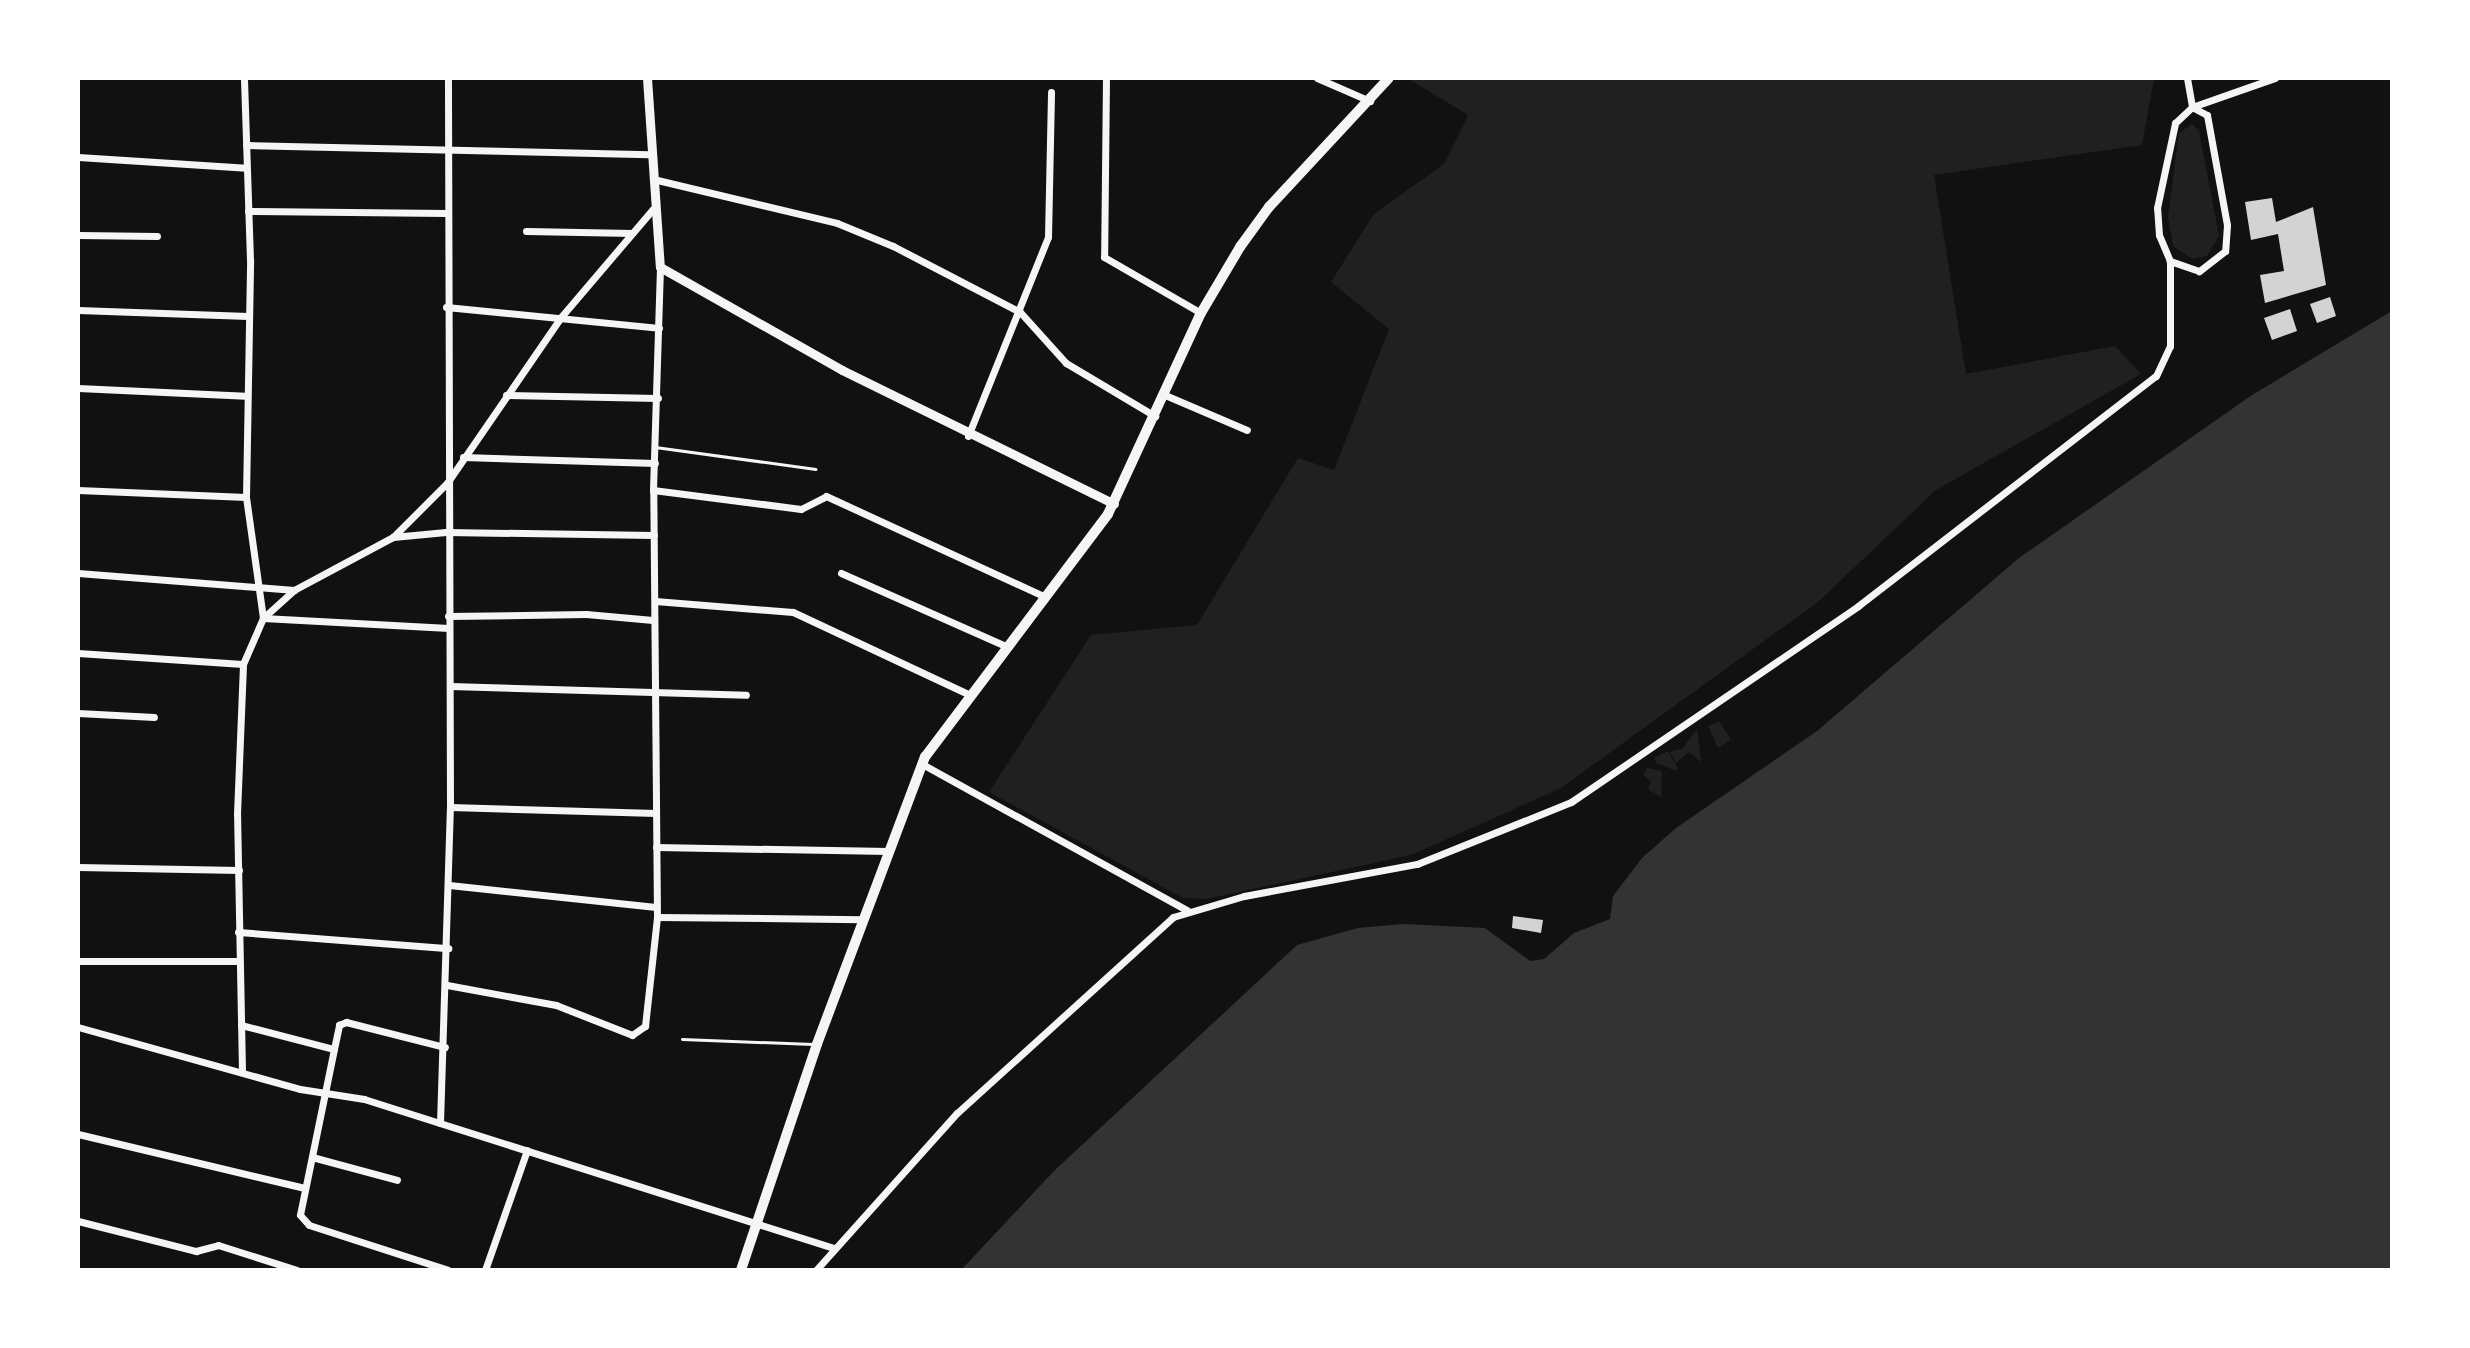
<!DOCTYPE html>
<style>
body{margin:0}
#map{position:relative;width:2470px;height:1348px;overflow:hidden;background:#111;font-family:"Open Sans",sans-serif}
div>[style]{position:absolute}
.green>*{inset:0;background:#202020}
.water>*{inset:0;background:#333}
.building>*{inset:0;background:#d3d3d3}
.service>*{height:3px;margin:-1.5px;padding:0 1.5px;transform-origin:1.5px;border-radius:1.5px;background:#f5f5f5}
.minor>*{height:7px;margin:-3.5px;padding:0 3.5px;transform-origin:3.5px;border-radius:3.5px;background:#f5f5f5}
.tertiary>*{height:9px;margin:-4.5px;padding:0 4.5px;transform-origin:4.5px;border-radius:4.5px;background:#f5f5f5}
.secondary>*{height:10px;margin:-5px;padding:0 5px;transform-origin:5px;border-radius:5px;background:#f5f5f5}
span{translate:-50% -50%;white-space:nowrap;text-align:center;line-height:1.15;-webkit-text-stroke:7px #fff;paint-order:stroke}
.frame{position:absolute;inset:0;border:80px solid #fff;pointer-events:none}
</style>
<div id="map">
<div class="green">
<i style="clip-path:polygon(1407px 78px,2154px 78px,2142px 145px,1934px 175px,1966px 374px,2115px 346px,2141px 374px,1936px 490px,1818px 602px,1561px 788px,1411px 855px,1206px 899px,1183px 898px,989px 792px,1091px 635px,1197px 625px,1298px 458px,1334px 470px,1389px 329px,1331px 282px,1374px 214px,1444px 164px,1468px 115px)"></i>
<i style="clip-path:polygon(2192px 124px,2199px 131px,2219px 236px,2207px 256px,2192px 259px,2173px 246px,2168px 217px,2179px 133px)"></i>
<i style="clip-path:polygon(1719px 721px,1731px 740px,1718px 748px,1708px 726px)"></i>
<i style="clip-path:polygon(1697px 729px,1701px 762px,1689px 752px,1676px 763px,1670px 752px,1683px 748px)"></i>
<i style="clip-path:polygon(1668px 751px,1678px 768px,1676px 771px,1656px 763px,1654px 758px)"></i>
<i style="clip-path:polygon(1647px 768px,1662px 771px,1661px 797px,1648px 789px,1651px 781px,1643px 775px)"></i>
</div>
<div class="water">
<i style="clip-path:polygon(2392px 311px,2392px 1270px,961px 1270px,1054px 1171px,1297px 945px,1358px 928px,1404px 924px,1485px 928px,1530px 961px,1544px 959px,1574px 933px,1610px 919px,1613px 896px,1642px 858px,1676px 828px,1817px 731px,2019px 558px,2252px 395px)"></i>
</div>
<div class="building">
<i style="clip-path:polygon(2272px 198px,2276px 222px,2313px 207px,2326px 285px,2265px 303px,2260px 275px,2284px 271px,2278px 234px,2251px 240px,2245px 202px)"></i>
<i style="clip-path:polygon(2330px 297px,2336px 316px,2317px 323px,2310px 304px)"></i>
<i style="clip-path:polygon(2290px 309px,2297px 331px,2272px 340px,2264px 318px)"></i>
<i style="clip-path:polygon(1513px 916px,1543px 920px,1541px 933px,1512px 928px)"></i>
</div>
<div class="service">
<i style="left:655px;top:447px;width:162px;rotate:7.8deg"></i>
<i style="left:682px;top:1039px;width:131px;rotate:2.2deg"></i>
</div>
<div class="minor">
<i style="left:1106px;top:78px;width:179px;rotate:90.6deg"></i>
<i style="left:1104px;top:257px;width:112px;rotate:30deg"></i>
<i style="left:1317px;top:78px;width:58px;rotate:23.5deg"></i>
<i style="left:2187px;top:78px;width:29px;rotate:80deg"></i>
<i style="left:2192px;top:107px;width:17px;rotate:28deg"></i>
<i style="left:2207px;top:115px;width:112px;rotate:79.7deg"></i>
<i style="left:2227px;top:225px;width:26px;rotate:94deg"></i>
<i style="left:2225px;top:251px;width:33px;rotate:142deg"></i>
<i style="left:2199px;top:271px;width:31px;rotate:-161deg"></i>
<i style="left:2170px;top:261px;width:28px;rotate:-113deg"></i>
<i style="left:2159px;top:235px;width:27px;rotate:-94deg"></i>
<i style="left:2157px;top:208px;width:87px;rotate:-78deg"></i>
<i style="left:2175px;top:123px;width:23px;rotate:-43deg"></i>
<i style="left:2192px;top:107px;width:88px;rotate:-19.3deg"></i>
<i style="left:246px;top:145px;width:403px;rotate:1.3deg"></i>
<i style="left:78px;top:157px;width:168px;rotate:3.7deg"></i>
<i style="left:653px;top:179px;width:189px;rotate:13.4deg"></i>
<i style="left:837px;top:223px;width:61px;rotate:22.3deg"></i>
<i style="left:893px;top:246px;width:143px;rotate:27.5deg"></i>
<i style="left:1020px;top:312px;width:69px;rotate:48deg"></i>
<i style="left:1066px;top:363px;width:104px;rotate:30.8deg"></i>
<i style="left:248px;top:211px;width:198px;rotate:0.6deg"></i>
<i style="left:526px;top:231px;width:106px;rotate:1.1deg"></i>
<i style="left:78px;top:235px;width:79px;rotate:0.7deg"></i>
<i style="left:446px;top:307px;width:214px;rotate:5.6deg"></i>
<i style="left:78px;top:310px;width:170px;rotate:2deg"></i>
<i style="left:78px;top:388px;width:167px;rotate:2.7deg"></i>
<i style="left:506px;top:395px;width:152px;rotate:1.1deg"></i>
<i style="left:1165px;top:395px;width:89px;rotate:23.1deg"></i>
<i style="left:968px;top:436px;width:214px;rotate:-68.1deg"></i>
<i style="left:1048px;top:237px;width:145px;rotate:-88.8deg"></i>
<i style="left:463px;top:457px;width:192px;rotate:1.8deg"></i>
<i style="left:78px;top:490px;width:168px;rotate:2.4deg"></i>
<i style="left:653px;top:490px;width:149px;rotate:7.3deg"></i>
<i style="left:801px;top:509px;width:28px;rotate:-27deg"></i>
<i style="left:826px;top:496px;width:242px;rotate:24.7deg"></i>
<i style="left:393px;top:537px;width:53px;rotate:-5.4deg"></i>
<i style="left:446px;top:532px;width:208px;rotate:0.8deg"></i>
<i style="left:78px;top:573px;width:217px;rotate:4.5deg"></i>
<i style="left:294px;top:590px;width:112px;rotate:-28.2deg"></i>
<i style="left:393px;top:537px;width:76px;rotate:-45deg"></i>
<i style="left:447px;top:483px;width:201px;rotate:-55.5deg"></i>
<i style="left:561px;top:317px;width:142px;rotate:-49.6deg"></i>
<i style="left:841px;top:573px;width:180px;rotate:23.9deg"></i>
<i style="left:655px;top:601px;width:138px;rotate:4.6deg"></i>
<i style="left:793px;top:612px;width:195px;rotate:25.1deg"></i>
<i style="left:448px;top:616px;width:138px;rotate:-0.8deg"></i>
<i style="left:586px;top:614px;width:67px;rotate:5.1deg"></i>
<i style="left:263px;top:618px;width:186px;rotate:3.1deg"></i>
<i style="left:263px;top:618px;width:42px;rotate:-42.1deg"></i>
<i style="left:78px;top:653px;width:165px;rotate:3.8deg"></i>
<i style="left:450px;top:686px;width:296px;rotate:1.7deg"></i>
<i style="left:78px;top:713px;width:76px;rotate:3deg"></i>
<i style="left:922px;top:764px;width:303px;rotate:28.9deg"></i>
<i style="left:450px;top:807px;width:206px;rotate:1.7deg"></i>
<i style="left:656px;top:847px;width:232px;rotate:1deg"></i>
<i style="left:78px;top:867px;width:161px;rotate:1.1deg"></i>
<i style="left:449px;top:885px;width:208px;rotate:6.1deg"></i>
<i style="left:657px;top:917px;width:205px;rotate:0.6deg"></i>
<i style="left:238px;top:932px;width:211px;rotate:4.4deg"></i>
<i style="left:78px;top:961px;width:160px"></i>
<i style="left:447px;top:985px;width:111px;rotate:10.4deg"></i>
<i style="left:556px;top:1005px;width:82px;rotate:21.5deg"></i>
<i style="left:632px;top:1035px;width:16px;rotate:-35deg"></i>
<i style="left:645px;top:1026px;width:110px;rotate:-83.7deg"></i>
<i style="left:657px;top:917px;width:427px;rotate:-90.5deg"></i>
<i style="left:653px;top:490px;width:223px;rotate:-88.2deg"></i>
<i style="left:241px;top:1025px;width:96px;rotate:14.5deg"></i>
<i style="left:334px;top:1049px;width:25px;rotate:-78deg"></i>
<i style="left:339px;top:1025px;width:8px;rotate:-23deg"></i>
<i style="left:346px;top:1022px;width:102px;rotate:14.2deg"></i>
<i style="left:78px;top:1027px;width:230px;rotate:15.6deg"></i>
<i style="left:300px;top:1089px;width:65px;rotate:8.9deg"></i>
<i style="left:364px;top:1099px;width:494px;rotate:17.6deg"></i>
<i style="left:334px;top:1049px;width:169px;rotate:101.6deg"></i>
<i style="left:300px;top:1215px;width:13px;rotate:48deg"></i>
<i style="left:309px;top:1225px;width:146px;rotate:17.9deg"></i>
<i style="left:242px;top:1071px;width:257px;rotate:-91.1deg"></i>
<i style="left:237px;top:814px;width:150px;rotate:-87.7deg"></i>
<i style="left:243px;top:664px;width:50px;rotate:-66.5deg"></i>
<i style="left:263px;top:618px;width:122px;rotate:-98deg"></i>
<i style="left:246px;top:497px;width:237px;rotate:-89deg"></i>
<i style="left:250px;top:260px;width:182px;rotate:-91.9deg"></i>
<i style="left:440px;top:1123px;width:316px;rotate:-88.2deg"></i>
<i style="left:450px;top:807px;width:729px;rotate:-90.16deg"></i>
<i style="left:78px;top:1134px;width:232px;rotate:13.4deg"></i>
<i style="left:312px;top:1157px;width:88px;rotate:15.1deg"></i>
<i style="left:78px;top:1221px;width:122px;rotate:14.3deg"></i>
<i style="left:196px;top:1251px;width:23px;rotate:-15deg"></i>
<i style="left:218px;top:1245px;width:83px;rotate:17.6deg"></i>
<i style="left:485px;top:1270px;width:127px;rotate:-70.7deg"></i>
<i style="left:816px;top:1270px;width:211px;rotate:-48.1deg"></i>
<i style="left:957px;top:1113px;width:292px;rotate:-42.2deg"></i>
<i style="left:1173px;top:917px;width:74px;rotate:-16.5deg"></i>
<i style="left:1244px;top:896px;width:176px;rotate:-10.5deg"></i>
<i style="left:1417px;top:864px;width:166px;rotate:-21.9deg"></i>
<i style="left:1571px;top:802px;width:348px;rotate:-34.3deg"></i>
<i style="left:1858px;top:606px;width:376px;rotate:-37.7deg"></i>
<i style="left:2156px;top:376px;width:33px;rotate:-65deg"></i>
<i style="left:2170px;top:346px;width:85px;rotate:-90deg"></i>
</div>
<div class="tertiary">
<i style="left:647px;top:78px;width:189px;rotate:86.1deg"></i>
<i style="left:660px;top:267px;width:209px;rotate:29.5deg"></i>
<i style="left:842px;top:370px;width:303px;rotate:26.2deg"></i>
</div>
<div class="secondary">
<i style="left:741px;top:1270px;width:238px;rotate:-71.4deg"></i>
<i style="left:817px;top:1044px;width:307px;rotate:-69.4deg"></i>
<i style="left:925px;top:757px;width:304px;rotate:-53deg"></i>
<i style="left:1108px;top:514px;width:221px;rotate:-65.2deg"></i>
<i style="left:1201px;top:313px;width:77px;rotate:-59.4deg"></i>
<i style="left:1240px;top:247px;width:49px;rotate:-54.1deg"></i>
<i style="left:1269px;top:207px;width:176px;rotate:-47.1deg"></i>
</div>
<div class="frame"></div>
</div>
